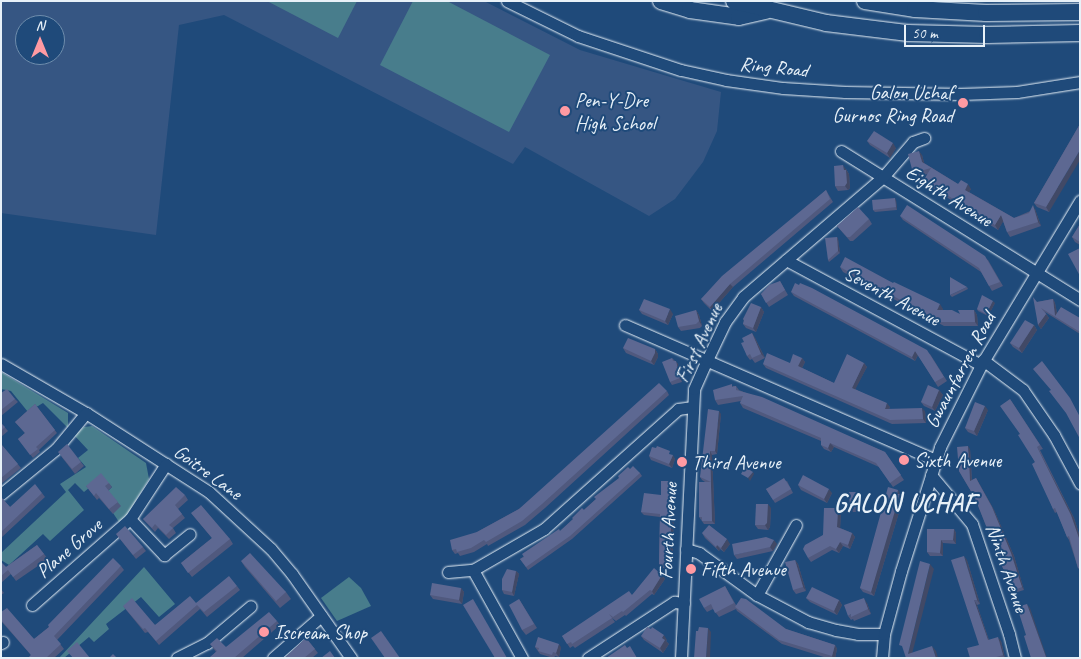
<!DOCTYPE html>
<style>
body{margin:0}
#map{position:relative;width:1081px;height:659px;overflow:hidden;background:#1f4a7a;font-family:Caveat,sans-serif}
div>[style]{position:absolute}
.built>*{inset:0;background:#365683}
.green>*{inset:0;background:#487d8c}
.roads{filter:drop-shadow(0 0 1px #e8f1f8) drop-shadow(0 0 1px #e8f1f8)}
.minor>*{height:11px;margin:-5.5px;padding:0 5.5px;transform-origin:5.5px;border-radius:5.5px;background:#1f4a7a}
.highway>*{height:16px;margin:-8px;padding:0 8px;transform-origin:8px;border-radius:8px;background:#1f4a7a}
.wall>*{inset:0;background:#50597e}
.shaded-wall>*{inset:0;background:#414966}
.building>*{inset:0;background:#5d6892}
.dots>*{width:14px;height:14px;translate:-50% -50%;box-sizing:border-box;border:2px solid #1f4a7a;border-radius:50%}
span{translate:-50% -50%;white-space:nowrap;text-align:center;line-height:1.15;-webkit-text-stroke:4px #1f4a7a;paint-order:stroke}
.street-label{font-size:20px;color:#e8f1f8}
.poi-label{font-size:20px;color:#e8f1f8}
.right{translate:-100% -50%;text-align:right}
.left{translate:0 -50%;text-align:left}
.district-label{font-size:25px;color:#e8f1f8;font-weight:700;letter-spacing:1px}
.frame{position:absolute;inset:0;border:2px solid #e8f1f8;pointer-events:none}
.north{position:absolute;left:15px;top:15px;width:50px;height:50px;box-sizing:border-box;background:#1f4a7a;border:1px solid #6f8dac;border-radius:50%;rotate:0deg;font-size:14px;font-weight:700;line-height:20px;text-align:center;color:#e8f1f8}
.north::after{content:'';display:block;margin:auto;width:18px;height:22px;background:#ff9aa2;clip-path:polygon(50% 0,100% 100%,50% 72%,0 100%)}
.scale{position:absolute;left:904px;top:25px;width:81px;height:22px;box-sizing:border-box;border:2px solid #e8f1f8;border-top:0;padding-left:6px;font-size:15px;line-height:18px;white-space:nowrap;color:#e8f1f8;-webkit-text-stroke:4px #1f4a7a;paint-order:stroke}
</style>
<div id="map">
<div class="built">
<i style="clip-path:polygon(evenodd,1px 1px,484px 1px,580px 50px,721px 92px,717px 131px,703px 162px,675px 199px,649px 216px,525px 147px,513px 164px,224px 15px,179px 25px,156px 235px,1px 213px,1px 1px,25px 25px,55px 25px,55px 55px,25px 55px,25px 25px)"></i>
</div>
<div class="green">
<i style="clip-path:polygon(267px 1px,357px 1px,338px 38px)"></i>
<i style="clip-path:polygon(413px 1px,447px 1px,550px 55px,509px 132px,380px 65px)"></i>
<i style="clip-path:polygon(1px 372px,68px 413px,68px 428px,43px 403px,28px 412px,11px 391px,1px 389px)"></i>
<i style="clip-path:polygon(92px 426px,146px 463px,149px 479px,126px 517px,119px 522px,113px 513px,108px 491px,112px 487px,101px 478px,84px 492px,75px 483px,68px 490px,84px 510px,50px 541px,43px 534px,9px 565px,1px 560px,1px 553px,66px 492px,60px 484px,86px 467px,78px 458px,88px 450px,74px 435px,84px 427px)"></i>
<i style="clip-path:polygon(144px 567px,175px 604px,159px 617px,141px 597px,106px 624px,109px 629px,94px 642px,89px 637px,64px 658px,59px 658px)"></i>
<i style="clip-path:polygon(349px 577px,361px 588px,371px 606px,337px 621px,321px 598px)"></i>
</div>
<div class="roads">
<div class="minor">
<i style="left:507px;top:1px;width:79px;rotate:26.2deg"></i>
<i style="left:578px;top:36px;width:108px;rotate:18.3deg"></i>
<i style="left:681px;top:70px;width:46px;rotate:12.5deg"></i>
<i style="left:726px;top:80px;width:58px;rotate:8deg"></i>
<i style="left:783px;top:88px;width:62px;rotate:3.7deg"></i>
<i style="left:845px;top:92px;width:116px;rotate:1deg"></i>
<i style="left:961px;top:94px;width:56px;rotate:-2deg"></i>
<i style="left:1017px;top:92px;width:64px;rotate:-9deg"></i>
<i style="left:841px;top:151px;width:282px;rotate:31.9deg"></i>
<i style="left:786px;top:260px;width:221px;rotate:28.3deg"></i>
<i style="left:625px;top:325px;width:339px;rotate:23.5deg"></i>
<i style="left:983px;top:360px;width:50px;rotate:36.9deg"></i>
<i style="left:1023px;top:390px;width:55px;rotate:55.4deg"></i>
<i style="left:1054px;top:435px;width:55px;rotate:61.6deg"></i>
<i style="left:1px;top:364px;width:98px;rotate:30deg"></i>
<i style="left:86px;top:413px;width:146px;rotate:32.7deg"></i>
<i style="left:209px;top:492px;width:84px;rotate:42.6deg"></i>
<i style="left:271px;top:549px;width:33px;rotate:50deg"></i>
<i style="left:292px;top:574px;width:103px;rotate:54.9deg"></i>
<i style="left:931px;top:475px;width:64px;rotate:50.1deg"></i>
<i style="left:972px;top:524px;width:116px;rotate:71.4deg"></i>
<i style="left:1009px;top:634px;width:25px;rotate:76deg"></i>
<i style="left:1px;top:494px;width:71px;rotate:-39.3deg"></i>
<i style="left:56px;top:449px;width:47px;rotate:-50.2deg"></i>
<i style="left:130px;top:519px;width:50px;rotate:46.6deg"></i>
<i style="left:164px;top:555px;width:33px;rotate:-39deg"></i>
<i style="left:686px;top:549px;width:14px;rotate:17deg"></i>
<i style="left:699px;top:553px;width:72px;rotate:35.9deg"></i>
<i style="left:757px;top:595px;width:58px;rotate:27.9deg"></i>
<i style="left:808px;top:622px;width:29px;rotate:16deg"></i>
<i style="left:836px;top:630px;width:22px;rotate:10deg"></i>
<i style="left:858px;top:634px;width:26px"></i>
<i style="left:473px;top:570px;width:101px;rotate:60.9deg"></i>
<i style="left:448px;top:572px;width:25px;rotate:-5deg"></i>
<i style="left:473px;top:570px;width:82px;rotate:-30deg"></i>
<i style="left:544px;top:529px;width:180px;rotate:-41.8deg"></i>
<i style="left:678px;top:409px;width:15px;rotate:-8deg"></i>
<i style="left:757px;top:595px;width:80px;rotate:-60.9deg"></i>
<i style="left:32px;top:605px;width:130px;rotate:-41.3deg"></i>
<i style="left:130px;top:519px;width:66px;rotate:-56.8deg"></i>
<i style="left:1px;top:643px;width:2px;rotate:-27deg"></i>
<i style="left:177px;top:658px;width:34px;rotate:-27deg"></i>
<i style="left:207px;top:643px;width:57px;rotate:-40.1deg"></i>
<i style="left:273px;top:658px;width:64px;rotate:-41.2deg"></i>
<i style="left:588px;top:658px;width:103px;rotate:-33.1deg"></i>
<i style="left:674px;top:602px;width:10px;rotate:6deg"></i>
<i style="left:681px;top:658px;width:269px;rotate:-87.2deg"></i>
<i style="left:694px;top:389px;width:32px;rotate:-66deg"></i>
<i style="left:707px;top:360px;width:42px;rotate:-64.7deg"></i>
<i style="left:725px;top:322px;width:31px;rotate:-54deg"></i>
<i style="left:743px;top:297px;width:184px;rotate:-40.6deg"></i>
<i style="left:883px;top:177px;width:46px;rotate:-49.4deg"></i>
<i style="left:913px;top:142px;width:12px;rotate:-20deg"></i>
<i style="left:882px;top:658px;width:24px;rotate:-85deg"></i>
<i style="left:884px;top:634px;width:65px;rotate:-74.9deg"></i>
<i style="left:901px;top:571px;width:130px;rotate:-72.5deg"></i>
<i style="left:940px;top:447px;width:92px;rotate:-63.4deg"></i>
<i style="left:981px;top:365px;width:192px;rotate:-58.9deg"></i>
</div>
<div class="highway">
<i style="left:661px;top:1px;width:30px;rotate:17deg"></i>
<i style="left:690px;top:10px;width:49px;rotate:8.1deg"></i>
<i style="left:739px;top:17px;width:28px;rotate:-13deg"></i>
<i style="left:734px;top:1px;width:95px;rotate:13.4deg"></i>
<i style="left:826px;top:23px;width:83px;rotate:7deg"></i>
<i style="left:908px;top:33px;width:79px;rotate:1.5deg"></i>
<i style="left:987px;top:35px;width:93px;rotate:-1.2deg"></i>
<i style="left:865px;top:1px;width:51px;rotate:9.1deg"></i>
<i style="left:915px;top:9px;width:71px;rotate:3.2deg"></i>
<i style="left:986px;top:13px;width:94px;rotate:-0.6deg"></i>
</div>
</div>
<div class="wall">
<i style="clip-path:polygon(1080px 124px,1049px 212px,1037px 207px,1034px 203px)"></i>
<i style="clip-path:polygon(867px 141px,896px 148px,890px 158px,870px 145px)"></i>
<i style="clip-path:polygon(922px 155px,924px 163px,958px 184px,971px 189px,969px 192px,1014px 218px,1035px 209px,1041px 226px,1010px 237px,1007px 232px,1003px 221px,998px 230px,929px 186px,926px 182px,927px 181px,925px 178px,928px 174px,916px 177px,913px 173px)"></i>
<i style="clip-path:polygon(846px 169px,849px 174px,850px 188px,848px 190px,838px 191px,835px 186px)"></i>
<i style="clip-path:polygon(826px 190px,833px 202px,733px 287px,712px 311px,704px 303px,701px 299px)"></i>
<i style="clip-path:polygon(896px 200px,897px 210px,875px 212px,873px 210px)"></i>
<i style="clip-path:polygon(900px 216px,988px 260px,1003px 286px,992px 291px,981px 272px,903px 220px)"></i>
<i style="clip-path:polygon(869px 219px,872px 224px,853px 241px,850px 241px,837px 226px)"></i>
<i style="clip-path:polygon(1080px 224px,1080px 245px,1075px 242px,1072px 237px)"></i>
<i style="clip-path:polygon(837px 237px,838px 239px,840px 253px,829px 262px,828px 260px)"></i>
<i style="clip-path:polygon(840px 267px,893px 283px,943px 309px,942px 310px,960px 314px,974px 310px,977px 315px,978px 326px,944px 326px,843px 272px)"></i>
<i style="clip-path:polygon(780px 281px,788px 295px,769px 307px,761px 294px)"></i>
<i style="clip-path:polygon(967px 287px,968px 289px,952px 297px,950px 295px)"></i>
<i style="clip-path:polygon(791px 292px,930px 354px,947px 381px,938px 387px,918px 355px,915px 361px,794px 296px)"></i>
<i style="clip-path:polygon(1053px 299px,1055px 303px,1057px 313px,1080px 318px,1080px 334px,1045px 312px,1049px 318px,1041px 329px,1038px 325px,1037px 302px)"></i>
<i style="clip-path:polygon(995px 303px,988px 316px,978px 311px,977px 309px)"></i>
<i style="clip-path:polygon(761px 307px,764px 312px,756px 332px,746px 328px,743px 324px,744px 321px,743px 319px)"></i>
<i style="clip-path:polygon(639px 310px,673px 314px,668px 325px,642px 314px)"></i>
<i style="clip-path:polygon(696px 310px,699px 315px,702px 326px,700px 328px,681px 331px,678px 327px)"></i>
<i style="clip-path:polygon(1034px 325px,1037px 330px,1022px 353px,1013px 347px,1010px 343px)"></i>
<i style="clip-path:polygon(752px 333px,755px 338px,765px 358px,755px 363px,752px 359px,750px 360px,747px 356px,744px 342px)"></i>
<i style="clip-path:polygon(623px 348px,655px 349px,658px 354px,658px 357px,654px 365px,626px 353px)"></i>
<i style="clip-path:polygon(672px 358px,678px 364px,682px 382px,672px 385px,670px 382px)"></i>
<i style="clip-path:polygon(802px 358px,805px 362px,802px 368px,834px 383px,864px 363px,867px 367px,855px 389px,890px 407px,889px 409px,925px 411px,926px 423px,892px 424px,766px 368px,763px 364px,790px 363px)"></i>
<i style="clip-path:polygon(733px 386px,736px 386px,739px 390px,885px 452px,904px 480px,893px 487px,879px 467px,834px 447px,831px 452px,824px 449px,821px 445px,821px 441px,743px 408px,740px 403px,741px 401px,718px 405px,715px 400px)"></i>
<i style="clip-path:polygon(939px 390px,943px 395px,935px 411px,924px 406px,921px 402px)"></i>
<i style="clip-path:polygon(667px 391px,669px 395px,545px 508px,525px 525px,488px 546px,487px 544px,474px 552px,460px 556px,458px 553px,455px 554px,452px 550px,477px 532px,519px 509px)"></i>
<i style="clip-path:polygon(1px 393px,15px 399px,18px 402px,1px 416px)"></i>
<i style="clip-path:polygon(1010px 399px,1043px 449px,1040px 450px,1074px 518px,1080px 537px,1080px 571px,1078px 568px,1069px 540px,1067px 537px,1057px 512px,1055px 513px,1053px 509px,1035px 462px,1020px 434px)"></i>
<i style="clip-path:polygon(35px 404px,57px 433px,39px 450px,40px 452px,33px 458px,18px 439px,25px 433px,15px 422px)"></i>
<i style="clip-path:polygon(988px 410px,977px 436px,968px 432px,965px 428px)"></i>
<i style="clip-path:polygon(721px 414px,717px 454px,712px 455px,715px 524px,704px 524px,699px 517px,705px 482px,702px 480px,700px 477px)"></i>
<i style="clip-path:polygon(1px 423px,8px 431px,1px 437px)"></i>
<i style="clip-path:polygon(1px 444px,21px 468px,1px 484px)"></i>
<i style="clip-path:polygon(970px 449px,972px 480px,976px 478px,994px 510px,1014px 556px,1024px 590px,1014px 593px,1012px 591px,975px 498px,959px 471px)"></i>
<i style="clip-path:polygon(672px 455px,675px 459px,672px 468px,651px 460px,649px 456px)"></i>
<i style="clip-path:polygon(61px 456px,81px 462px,84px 466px,75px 474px)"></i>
<i style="clip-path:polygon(630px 469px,640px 473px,642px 476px,572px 539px,528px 570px,520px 559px,560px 531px)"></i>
<i style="clip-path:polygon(672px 481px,675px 485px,672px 568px,662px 568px,659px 564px,660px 517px,644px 515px,641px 512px,661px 495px)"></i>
<i style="clip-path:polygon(787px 481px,793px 493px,775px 503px,766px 489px)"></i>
<i style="clip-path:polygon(109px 483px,112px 487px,108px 491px,121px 506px,113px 514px,99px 498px,97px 500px,86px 486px)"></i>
<i style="clip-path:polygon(798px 485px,832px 493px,827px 503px,801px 490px)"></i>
<i style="clip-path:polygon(42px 493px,45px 497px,1px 538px,1px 497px,10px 507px)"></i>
<i style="clip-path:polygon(901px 494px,901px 496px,903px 499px,874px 596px,863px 592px,860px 588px)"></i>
<i style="clip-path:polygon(185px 495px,188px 500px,178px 509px,185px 518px,173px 528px,176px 533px,169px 539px,158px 528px,155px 532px,143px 519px)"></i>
<i style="clip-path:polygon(862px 496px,861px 512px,853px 512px,850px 508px)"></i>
<i style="clip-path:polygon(771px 508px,770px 527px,768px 530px,758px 529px,755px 525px)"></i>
<i style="clip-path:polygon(838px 508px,841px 512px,840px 528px,852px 533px,855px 537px,850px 549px,843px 546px,839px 553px,832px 550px,811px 562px,808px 558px,823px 535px)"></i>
<i style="clip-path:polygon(191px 513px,230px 539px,233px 544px,192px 577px,181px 563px,212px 538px)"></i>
<i style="clip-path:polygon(927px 529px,954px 529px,956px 533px,956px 544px,943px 543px,943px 556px,930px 556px,927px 552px)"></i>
<i style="clip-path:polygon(702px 533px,730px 544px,724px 552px,720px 549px,719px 551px,705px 538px)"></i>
<i style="clip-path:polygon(116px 534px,143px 547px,146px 551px,136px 559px)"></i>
<i style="clip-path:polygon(777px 544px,773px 551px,737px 559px,734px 555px)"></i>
<i style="clip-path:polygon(37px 545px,48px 559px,16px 581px,11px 574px,1px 583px,1px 562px,6px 567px)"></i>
<i style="clip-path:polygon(795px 560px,798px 564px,806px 591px,796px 594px,793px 590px)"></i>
<i style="clip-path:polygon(967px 560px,980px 604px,977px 605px,989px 640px,1001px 641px,1005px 658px,970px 658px,979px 645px)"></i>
<i style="clip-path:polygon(241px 561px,286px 592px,291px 599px,280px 608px,245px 567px)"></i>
<i style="clip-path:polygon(121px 566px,124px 570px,57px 640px,64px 649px,54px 658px,28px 658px,31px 655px,1px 621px,1px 612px,34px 639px,49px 627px)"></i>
<i style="clip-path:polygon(516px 571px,519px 574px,514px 596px,504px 594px,502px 590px)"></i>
<i style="clip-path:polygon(662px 575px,665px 579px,654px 595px,652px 594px,626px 616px,625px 615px,616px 621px,612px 618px,615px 622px,575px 648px,573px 646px,570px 648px,562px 636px,632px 595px)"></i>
<i style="clip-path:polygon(237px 586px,240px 590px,207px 617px,200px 609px,159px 645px,148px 632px,145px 633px,123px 606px,155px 625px,196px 603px)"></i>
<i style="clip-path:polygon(725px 586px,736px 605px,786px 629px,835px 645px,837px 649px,835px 658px,827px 658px,782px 644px,737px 611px,736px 609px,719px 617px,713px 609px,707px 612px,704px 608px)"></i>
<i style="clip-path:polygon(461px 588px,464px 592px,462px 604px,433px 599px,430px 595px)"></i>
<i style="clip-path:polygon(1px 589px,4px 593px,1px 595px)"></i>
<i style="clip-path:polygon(806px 598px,839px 600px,842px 605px,837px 615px,810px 602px)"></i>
<i style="clip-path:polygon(519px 599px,537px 628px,526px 635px,522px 630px)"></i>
<i style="clip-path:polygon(867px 603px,871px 614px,854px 621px,853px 619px,851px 620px,848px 616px)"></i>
<i style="clip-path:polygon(277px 621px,280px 625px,242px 658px,209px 658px,216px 652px,210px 644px,226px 647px)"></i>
<i style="clip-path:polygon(641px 636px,667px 640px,666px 641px,669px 644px,663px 653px,644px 640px)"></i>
<i style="clip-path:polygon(306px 638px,318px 653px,312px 658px,285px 658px)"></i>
<i style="clip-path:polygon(535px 647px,561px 647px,559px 657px,555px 656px,554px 658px,553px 658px,540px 654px)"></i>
</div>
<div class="shaded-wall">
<i style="clip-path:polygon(893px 143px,896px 148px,890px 158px,887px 153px)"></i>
<i style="clip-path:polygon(1080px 150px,1080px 160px,1049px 212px,1046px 207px)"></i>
<i style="clip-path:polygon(919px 151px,922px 155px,925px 166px,922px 162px)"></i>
<i style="clip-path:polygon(843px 165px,849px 174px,850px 188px,848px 190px,845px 186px)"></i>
<i style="clip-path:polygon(968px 184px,971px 189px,968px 194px,965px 190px)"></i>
<i style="clip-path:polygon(895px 198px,896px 200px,897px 210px,896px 207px)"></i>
<i style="clip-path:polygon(1033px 205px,1035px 209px,1041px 226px,1038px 222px)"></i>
<i style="clip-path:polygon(1001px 215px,1004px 220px,998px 230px,995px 225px)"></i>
<i style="clip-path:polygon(837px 237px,838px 239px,840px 253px,838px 251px)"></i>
<i style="clip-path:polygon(730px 284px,733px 287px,712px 311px,710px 307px)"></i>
<i style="clip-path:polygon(1053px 299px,1055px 303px,1058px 318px,1055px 316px)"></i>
<i style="clip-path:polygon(993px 301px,995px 303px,988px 316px,986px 314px)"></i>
<i style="clip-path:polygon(940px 304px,943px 309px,940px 315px,937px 310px)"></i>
<i style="clip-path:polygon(761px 307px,764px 312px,756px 332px,753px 328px)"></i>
<i style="clip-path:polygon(670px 309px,673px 314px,668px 325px,665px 321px)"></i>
<i style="clip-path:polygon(696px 310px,699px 315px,702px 326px,699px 321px)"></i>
<i style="clip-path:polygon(974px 310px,977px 315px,978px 326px,975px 322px)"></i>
<i style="clip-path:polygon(1046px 314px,1049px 318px,1041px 329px,1038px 325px)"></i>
<i style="clip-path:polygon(1034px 325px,1037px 330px,1022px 353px,1019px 348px)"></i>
<i style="clip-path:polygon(752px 333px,755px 338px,765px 358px,761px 354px)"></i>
<i style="clip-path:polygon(655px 349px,658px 354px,658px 357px,654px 365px,651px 361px)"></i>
<i style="clip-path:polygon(915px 351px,918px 355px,915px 361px,912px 357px)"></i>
<i style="clip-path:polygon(802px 358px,805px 362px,801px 370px,798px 366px)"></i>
<i style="clip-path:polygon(676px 361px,678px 364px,682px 382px,680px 378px)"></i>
<i style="clip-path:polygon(864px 363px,867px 367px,854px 392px,852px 388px)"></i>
<i style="clip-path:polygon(939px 390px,943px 395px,935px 411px,932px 407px)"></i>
<i style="clip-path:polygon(887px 403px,890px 407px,887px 413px,885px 409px)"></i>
<i style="clip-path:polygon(985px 406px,988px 410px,977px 436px,974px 431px)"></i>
<i style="clip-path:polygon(922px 408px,925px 411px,926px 423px,923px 419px)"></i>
<i style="clip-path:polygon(719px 411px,721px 414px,717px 454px,715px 451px)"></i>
<i style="clip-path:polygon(830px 443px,834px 447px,831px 452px,828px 448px)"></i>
<i style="clip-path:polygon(968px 446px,970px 449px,972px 484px,970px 481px)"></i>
<i style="clip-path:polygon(1037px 447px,1074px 518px,1080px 537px,1080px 541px)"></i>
<i style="clip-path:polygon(710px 451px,712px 455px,715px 524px,712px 521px)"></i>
<i style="clip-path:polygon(673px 455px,675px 459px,672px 468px,669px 464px)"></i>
<i style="clip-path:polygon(753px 472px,754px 474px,750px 481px,748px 478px)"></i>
<i style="clip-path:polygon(976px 478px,994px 510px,1014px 556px,1024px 590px,1022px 587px)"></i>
<i style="clip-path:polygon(672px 481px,675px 485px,672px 568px,670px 565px)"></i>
<i style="clip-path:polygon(829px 489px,832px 493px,827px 503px,824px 499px)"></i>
<i style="clip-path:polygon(898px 490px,901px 494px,901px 496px,903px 499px,874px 596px,871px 592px)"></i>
<i style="clip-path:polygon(859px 492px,862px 496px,861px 512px,858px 507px)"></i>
<i style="clip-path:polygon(768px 504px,771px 508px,770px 527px,768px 530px,765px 525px)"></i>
<i style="clip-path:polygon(838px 508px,841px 512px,840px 531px,837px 527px)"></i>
<i style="clip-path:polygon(954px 529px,956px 533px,956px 544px,953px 540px)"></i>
<i style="clip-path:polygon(852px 533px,855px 537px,850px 549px,848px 545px)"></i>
<i style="clip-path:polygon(727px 539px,730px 544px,724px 552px,721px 548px)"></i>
<i style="clip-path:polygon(774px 540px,777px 544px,773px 551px,770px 547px)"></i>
<i style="clip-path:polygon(941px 540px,943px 543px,943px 556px,940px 553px)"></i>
<i style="clip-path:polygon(840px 542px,843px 546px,839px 553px,836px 549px)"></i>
<i style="clip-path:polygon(717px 545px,720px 549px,719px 551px,716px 547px)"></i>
<i style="clip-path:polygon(964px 556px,967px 560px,980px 604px,977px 600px)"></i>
<i style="clip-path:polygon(795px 560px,798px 564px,806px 591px,803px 587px)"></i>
<i style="clip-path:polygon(930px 564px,934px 569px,911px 658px,908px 654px)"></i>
<i style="clip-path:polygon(516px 571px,519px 574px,514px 596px,512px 592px)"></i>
<i style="clip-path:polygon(662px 575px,665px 579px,654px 595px,652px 591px)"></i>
<i style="clip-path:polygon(461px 588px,464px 592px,462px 604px,459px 600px)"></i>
<i style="clip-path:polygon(864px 598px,867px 603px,871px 614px,868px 609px)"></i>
<i style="clip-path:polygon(839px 600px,842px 605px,837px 615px,834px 611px)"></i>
<i style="clip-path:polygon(974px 600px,977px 605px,990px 644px,988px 640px)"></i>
<i style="clip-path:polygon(1027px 604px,1030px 608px,1047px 658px,1046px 658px)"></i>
<i style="clip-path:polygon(708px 628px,711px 632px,710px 658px,706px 658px)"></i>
<i style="clip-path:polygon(664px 635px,667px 640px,666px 641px,669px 644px,663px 653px,660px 648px,662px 638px)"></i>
<i style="clip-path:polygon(998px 637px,1001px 641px,1005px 658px,1003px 655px)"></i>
<i style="clip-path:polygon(559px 644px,561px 647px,559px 657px,556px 653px)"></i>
<i style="clip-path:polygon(835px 645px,837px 649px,835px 658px,833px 658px,832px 656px)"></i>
<i style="clip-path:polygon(932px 646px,936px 651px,938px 658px,936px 658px)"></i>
</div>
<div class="building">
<i style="clip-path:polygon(1080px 124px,1080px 150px,1046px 207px,1034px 203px)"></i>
<i style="clip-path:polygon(874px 131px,893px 143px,887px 153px,867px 141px)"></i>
<i style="clip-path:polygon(919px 151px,922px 162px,958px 184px,961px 180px,968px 184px,965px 190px,1014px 218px,1029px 213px,1033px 205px,1038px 222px,1007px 232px,1001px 215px,995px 225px,926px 182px,927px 179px,925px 178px,931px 168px,913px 173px,908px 154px)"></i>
<i style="clip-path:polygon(843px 165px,844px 170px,846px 170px,847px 183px,845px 186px,835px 186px,834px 166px)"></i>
<i style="clip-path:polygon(826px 190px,830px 199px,730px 284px,710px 307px,701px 299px,722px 276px)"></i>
<i style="clip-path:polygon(895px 198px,896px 207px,873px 210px,872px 200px)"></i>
<i style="clip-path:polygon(907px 205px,985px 256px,1000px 282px,989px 286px,979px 268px,900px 216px)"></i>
<i style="clip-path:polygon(858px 207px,869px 219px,850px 237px,847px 237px,837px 226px)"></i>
<i style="clip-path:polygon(1080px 224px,1080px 242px,1072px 237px)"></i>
<i style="clip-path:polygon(837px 237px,838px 251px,828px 260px,825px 238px)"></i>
<i style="clip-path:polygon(1080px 248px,1080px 276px,1068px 254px)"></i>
<i style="clip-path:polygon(845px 257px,893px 283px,894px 282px,940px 304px,937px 310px,952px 310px,960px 314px,958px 310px,974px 310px,975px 322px,941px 322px,840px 267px)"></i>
<i style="clip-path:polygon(950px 277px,967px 287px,950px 295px)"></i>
<i style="clip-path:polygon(780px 281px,785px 290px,766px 303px,761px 294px,769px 285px)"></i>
<i style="clip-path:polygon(795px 283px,799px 285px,800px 283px,812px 288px,927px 350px,944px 377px,935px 382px,915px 351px,912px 357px,791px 292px)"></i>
<i style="clip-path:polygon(982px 295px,993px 301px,986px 314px,977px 309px)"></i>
<i style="clip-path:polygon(1033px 297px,1037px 302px,1053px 299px,1055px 316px,1061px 307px,1080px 318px,1080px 332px,1041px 308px,1046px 314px,1038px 325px)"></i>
<i style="clip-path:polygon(644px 299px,670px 309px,665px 321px,639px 310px)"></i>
<i style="clip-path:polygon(751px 303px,761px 307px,753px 328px,743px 324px,744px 320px,743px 319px)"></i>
<i style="clip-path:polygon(696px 310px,699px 321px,696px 324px,678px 327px,675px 316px)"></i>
<i style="clip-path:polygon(1025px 320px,1034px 325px,1019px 348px,1010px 343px)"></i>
<i style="clip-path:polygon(752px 333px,761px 354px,752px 358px,750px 354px,747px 356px,741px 343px,744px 342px,742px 338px)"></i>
<i style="clip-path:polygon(628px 338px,655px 349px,655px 353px,651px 361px,623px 348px)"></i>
<i style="clip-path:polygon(767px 353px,790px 363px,793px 354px,802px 358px,798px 366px,834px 383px,847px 354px,864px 363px,852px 388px,887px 403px,885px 409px,922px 408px,923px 419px,890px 420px,763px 364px)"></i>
<i style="clip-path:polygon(672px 358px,673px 361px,676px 361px,680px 378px,670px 382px,662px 362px)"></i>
<i style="clip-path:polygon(1042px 361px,1070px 398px,1080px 417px,1080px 439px,1066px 413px,1049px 391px,1051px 390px,1033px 369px)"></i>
<i style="clip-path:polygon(659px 383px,667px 391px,542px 504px,522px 521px,486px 542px,484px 540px,471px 548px,457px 552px,456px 549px,452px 550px,450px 540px,477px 532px,519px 509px)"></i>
<i style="clip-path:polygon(732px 384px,732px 387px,736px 386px,736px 390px,762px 397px,885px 452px,901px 475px,890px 483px,876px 463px,830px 443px,828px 448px,821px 445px,821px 438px,740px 403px,743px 396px,715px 400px,713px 390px)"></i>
<i style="clip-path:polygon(928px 385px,939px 390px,932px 407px,921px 402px)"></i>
<i style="clip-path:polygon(7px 389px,15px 399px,1px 410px,1px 393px)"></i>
<i style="clip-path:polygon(1010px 399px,1040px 445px,1037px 447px,1071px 515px,1080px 541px,1080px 568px,1078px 568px,1069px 536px,1067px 537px,1055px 508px,1053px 509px,1032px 464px,1035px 462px,1018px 435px,1020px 434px,1000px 406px)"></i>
<i style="clip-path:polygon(975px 402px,985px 406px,974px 431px,965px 428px)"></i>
<i style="clip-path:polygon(35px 404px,55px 430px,36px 447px,38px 449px,30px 455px,18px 439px,25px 433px,15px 422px)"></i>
<i style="clip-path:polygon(708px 409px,719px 411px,715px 451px,710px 451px,712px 521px,702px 521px,702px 517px,699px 517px,699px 482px,711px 482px,700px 477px)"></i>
<i style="clip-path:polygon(1px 423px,5px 427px,1px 431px)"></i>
<i style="clip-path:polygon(1px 444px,18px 464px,1px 478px)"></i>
<i style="clip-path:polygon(67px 444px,81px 462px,72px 469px,58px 452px)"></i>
<i style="clip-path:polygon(657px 446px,670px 451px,669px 454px,673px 455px,669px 464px,649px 456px,652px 447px,656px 448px)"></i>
<i style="clip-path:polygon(968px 446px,970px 481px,976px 478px,992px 507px,1011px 553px,1022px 587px,1012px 591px,975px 498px,959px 471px,957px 447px)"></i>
<i style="clip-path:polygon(633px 466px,640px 473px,570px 536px,526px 567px,520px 559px,524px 557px,522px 554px,559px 529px,560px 531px,573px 519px,572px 518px,582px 508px,584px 510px,596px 499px,594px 497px,619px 478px,618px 476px,628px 467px,630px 469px)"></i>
<i style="clip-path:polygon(745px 467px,753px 472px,748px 478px,741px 474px)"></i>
<i style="clip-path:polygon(101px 473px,109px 483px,105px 486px,118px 502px,109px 509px,96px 493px,94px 496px,86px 486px)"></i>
<i style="clip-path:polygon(803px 475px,829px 489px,824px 499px,798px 485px)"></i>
<i style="clip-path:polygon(784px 478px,791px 489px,773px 500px,766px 489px)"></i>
<i style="clip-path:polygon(661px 481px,672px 481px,670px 565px,659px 564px,660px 514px,641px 512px,644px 493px,661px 495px)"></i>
<i style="clip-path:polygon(35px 484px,42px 493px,1px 532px,1px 497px,10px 507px)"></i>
<i style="clip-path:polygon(176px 487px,185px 495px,175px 505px,182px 514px,169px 525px,173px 528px,166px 535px,155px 524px,152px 528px,143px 519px)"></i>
<i style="clip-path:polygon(888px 487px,898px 490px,897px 494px,900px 494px,871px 592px,860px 588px)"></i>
<i style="clip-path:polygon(849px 492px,859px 492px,858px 507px,850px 508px)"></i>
<i style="clip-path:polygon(756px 504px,768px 504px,767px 523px,765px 525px,755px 525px)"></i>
<i style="clip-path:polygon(201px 505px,230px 539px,188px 573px,181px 563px,212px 538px,191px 513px)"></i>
<i style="clip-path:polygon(824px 508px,838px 508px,837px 527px,852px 533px,848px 545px,840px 542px,836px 549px,830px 546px,808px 558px,803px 549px,805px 545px,823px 535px)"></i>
<i style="clip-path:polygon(709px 525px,727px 539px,721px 548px,717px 545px,716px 547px,702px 533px)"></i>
<i style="clip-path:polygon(125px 526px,143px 547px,133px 555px,116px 534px)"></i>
<i style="clip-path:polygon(927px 529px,954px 529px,953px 540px,941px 540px,940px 553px,927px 552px)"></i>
<i style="clip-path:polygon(766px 537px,774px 540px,770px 547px,734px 555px,732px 544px)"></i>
<i style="clip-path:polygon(37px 545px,44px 554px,13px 577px,8px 570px,1px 576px,1px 562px,6px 567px)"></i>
<i style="clip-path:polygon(250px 553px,286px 592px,276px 601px,241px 561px)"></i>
<i style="clip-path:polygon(964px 556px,977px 600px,974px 600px,988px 640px,998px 637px,1003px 655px,993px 658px,970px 658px,967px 648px,979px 645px,951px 560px)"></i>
<i style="clip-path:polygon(113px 558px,121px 566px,54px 636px,61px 644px,46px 658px,28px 658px,31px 655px,1px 620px,1px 612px,7px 608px,34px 639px,49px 627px,48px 625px)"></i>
<i style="clip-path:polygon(795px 560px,803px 587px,793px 590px,785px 562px)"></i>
<i style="clip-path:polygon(920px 561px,930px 564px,908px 654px,932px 646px,936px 658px,906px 658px,902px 646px,899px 645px)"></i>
<i style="clip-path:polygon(654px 568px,662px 575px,652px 591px,650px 590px,623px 612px,622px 611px,613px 617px,609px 614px,612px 618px,572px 644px,571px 642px,567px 644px,562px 636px,629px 591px,632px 595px)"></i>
<i style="clip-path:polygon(507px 569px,516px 571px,512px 592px,502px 590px,502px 579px)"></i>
<i style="clip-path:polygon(229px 576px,237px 586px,204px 612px,197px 605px,156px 641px,145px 628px,143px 629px,123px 606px,132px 598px,155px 625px,190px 596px,196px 603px)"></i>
<i style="clip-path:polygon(432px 583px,461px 588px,459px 600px,430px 595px)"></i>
<i style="clip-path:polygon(725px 586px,734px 603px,715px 613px,711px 604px,704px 608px,699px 599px)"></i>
<i style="clip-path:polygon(812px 587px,839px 600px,834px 611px,806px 598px)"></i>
<i style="clip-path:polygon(741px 598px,746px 599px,786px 629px,835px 645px,832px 656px,779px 640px,735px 607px)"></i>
<i style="clip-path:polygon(864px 598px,868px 609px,851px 617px,851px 614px,848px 616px,844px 605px)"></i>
<i style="clip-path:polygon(473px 599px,507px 658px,495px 658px,463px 605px)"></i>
<i style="clip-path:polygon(519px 599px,534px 624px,522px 630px,509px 605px)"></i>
<i style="clip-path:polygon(1027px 604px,1046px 657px,1046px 658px,1031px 658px,1024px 636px,1026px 635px,1017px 607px)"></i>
<i style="clip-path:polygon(269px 612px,277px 621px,234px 658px,209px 658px,217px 651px,210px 644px,217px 638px,226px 647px)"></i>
<i style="clip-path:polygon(647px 627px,651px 629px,652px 627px,664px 635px,662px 638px,665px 640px,660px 648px,641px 636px)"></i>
<i style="clip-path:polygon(699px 627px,708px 628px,706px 658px,694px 658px,696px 631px,698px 631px)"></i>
<i style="clip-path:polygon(381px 631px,400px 658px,385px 658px,371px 638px)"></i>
<i style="clip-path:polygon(538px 637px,559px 644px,556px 653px,553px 652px,552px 655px,538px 651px,539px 648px,535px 647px)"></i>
<i style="clip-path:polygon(306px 638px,315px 649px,304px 658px,285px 658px)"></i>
<i style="clip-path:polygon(77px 642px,90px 658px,73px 658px,67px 651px)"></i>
<i style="clip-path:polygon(625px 645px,627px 648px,630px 646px,637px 658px,606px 658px)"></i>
<i style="clip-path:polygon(330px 651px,335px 658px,321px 658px)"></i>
<i style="clip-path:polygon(113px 654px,117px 658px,109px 658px)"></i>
</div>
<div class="dots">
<i style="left:963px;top:103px;background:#ff9aa2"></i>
<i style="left:565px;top:111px;background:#ff9aa2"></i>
<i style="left:904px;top:460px;background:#ff9aa2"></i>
<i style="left:682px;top:462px;background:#ff9aa2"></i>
<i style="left:691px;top:569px;background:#ff9aa2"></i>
<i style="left:264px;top:632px;background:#ff9aa2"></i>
</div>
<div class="street-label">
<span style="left:774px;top:67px;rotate:6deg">Ring Road</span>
<span style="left:949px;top:196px;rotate:32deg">Eighth Avenue</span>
<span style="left:892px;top:296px;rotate:28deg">Seventh Avenue</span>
<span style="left:699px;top:343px;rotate:-65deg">First Avenue</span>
<span style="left:960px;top:370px;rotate:-62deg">Gwaunfarren Road</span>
<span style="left:208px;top:472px;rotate:36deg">Goitre Lane</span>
<span style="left:668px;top:531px;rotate:-87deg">Fourth Avenue</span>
<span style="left:69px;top:548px;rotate:-41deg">Plane Grove</span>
<span style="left:1007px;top:568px;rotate:71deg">Ninth Avenue</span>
</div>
<div class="poi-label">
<span class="right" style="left:953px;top:104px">Galon Uchaf<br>Gurnos Ring Road</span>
<span class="left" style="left:575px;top:112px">Pen-Y-Dre<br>High School</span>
<span class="left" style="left:914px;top:460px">Sixth Avenue</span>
<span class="left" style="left:692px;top:462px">Third Avenue</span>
<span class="left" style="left:701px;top:569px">Fifth Avenue</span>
<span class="left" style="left:274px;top:632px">Iscream Shop</span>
</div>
<div class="district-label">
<span style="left:905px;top:503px">GALON UCHAF</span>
</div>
<div class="frame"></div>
<div class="north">N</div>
<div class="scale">50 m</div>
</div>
